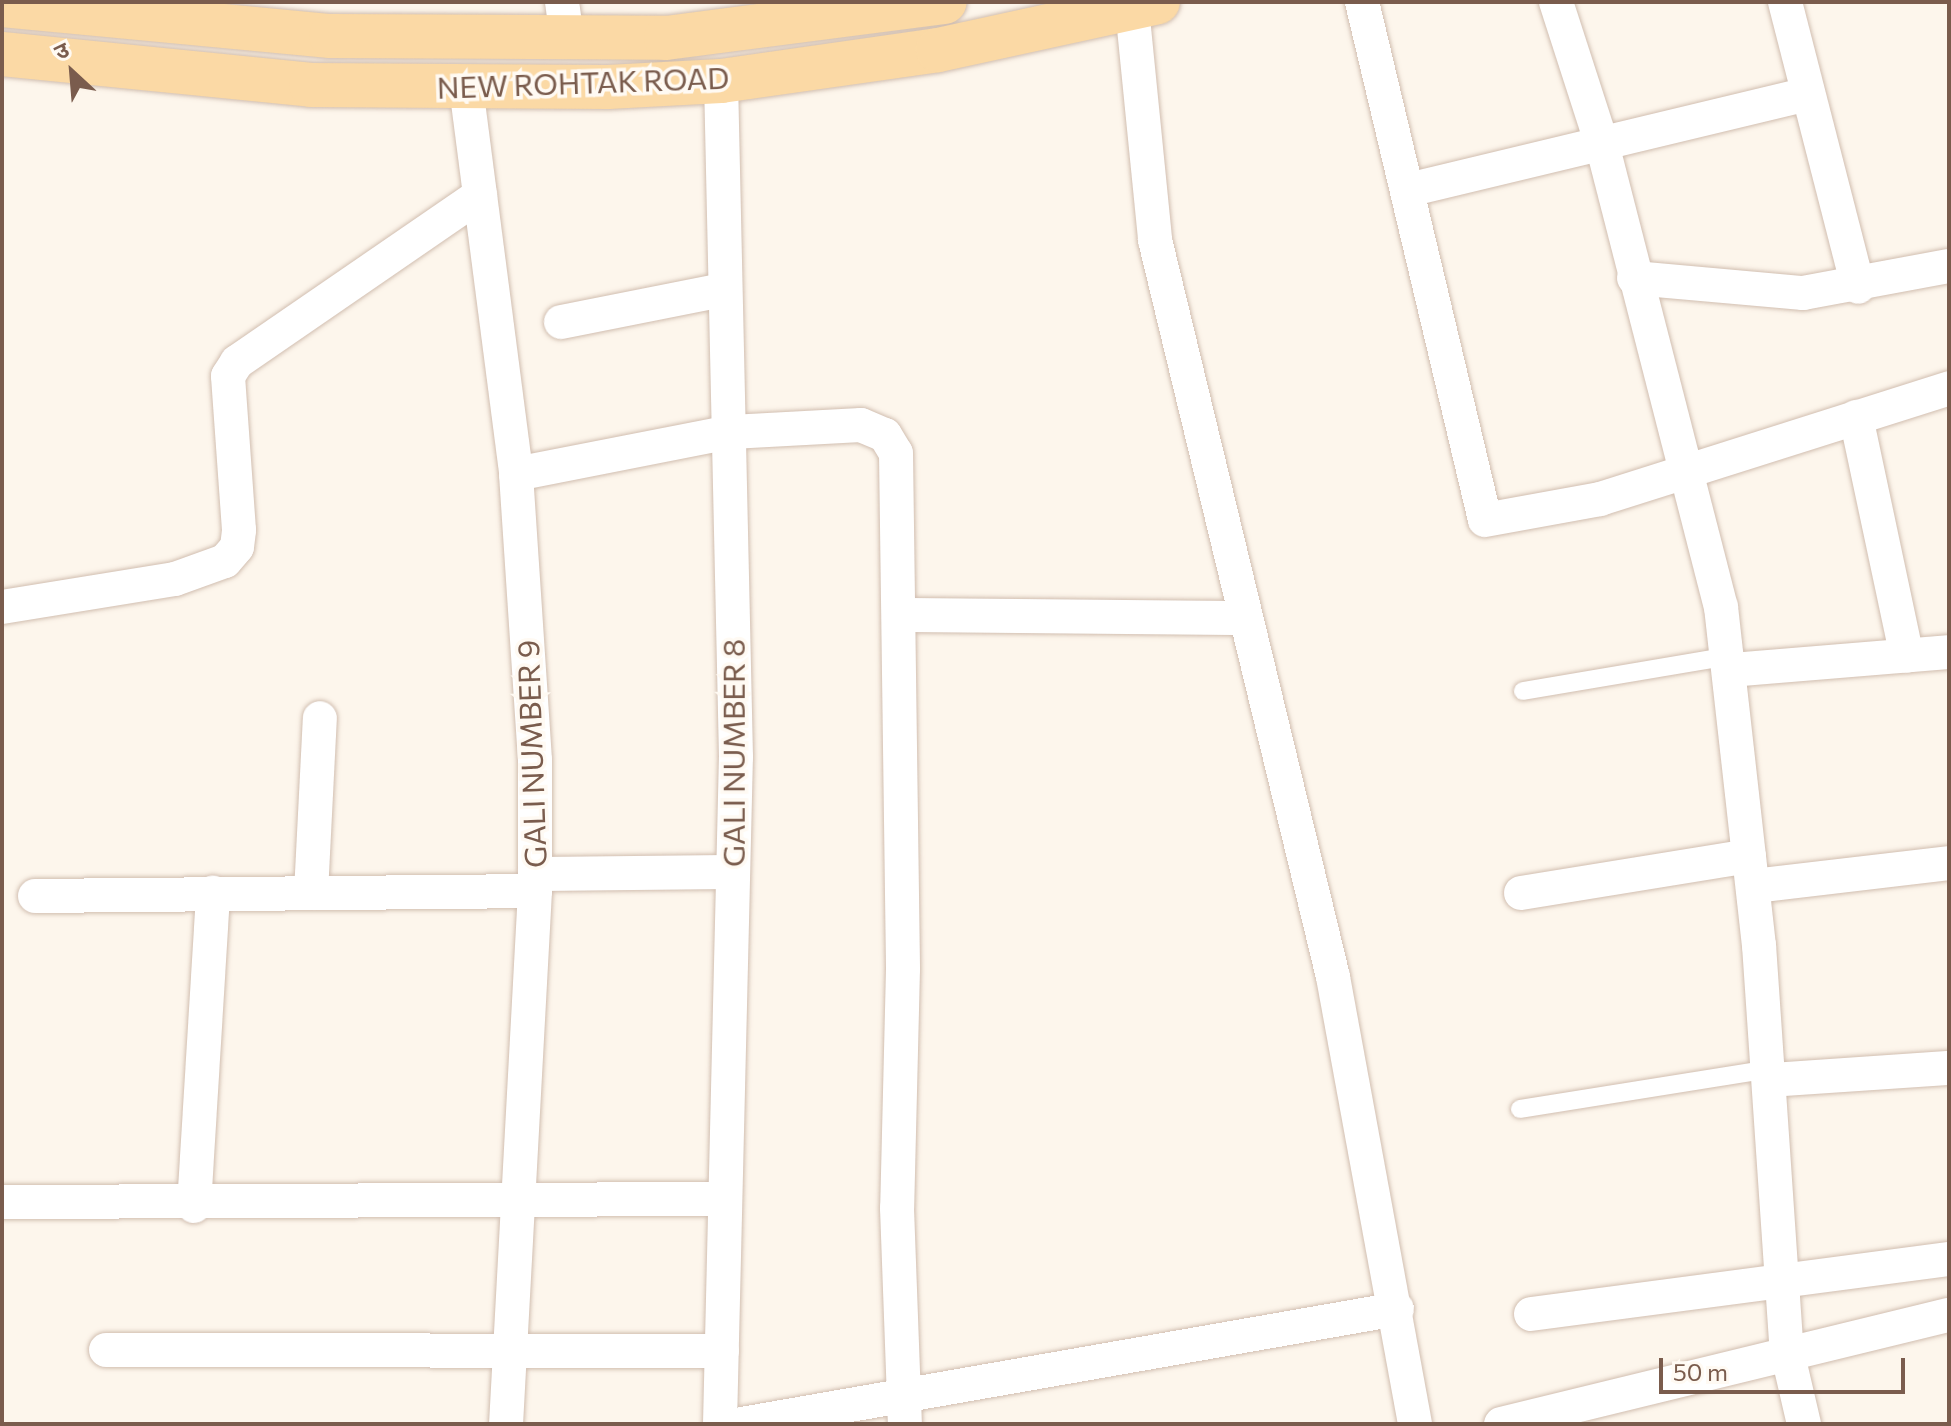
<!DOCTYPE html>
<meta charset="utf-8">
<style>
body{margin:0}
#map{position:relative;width:1951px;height:1426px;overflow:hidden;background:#fdf6ec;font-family:Commissioner,"Noto Sans Devanagari",sans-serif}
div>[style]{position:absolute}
.roads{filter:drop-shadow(0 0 2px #d1beb0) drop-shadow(0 0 2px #d1beb0)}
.lane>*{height:18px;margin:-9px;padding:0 9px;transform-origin:9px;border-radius:9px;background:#fff}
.street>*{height:34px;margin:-17px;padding:0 17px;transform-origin:17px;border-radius:17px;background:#fff}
.primary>*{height:44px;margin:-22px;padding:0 22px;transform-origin:22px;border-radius:22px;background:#fbd9a5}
span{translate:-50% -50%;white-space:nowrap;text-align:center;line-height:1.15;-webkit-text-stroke:7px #fffaf3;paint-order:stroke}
.street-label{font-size:30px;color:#7a5c4d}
.frame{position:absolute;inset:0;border:4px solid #7a5c4d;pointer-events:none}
.north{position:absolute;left:32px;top:32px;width:80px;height:80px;-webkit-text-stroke:6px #fffaf3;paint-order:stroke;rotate:334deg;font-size:22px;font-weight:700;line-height:32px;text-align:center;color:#7a5c4d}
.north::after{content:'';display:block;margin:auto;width:28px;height:36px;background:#7a5c4d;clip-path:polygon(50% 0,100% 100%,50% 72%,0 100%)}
.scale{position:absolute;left:1659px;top:1358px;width:246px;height:36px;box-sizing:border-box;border:4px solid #7a5c4d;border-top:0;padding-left:10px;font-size:24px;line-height:28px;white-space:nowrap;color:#7a5c4d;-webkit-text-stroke:6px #fffaf3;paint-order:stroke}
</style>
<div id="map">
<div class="roads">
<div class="lane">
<i style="left:1523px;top:691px;width:209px;rotate:-9.6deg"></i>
<i style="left:1520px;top:1109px;width:253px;rotate:-9.1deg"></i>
</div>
<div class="street">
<i style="left:562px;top:2px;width:35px;rotate:82deg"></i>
<i style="left:1362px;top:2px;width:532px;rotate:76.64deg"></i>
<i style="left:1485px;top:520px;width:117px;rotate:-10.3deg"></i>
<i style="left:1600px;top:499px;width:366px;rotate:-17.6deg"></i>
<i style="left:1556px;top:2px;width:149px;rotate:72.1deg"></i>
<i style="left:1602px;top:144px;width:478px;rotate:75.6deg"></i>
<i style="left:1721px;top:607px;width:340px;rotate:83.6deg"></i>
<i style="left:1759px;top:945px;width:407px;rotate:86.1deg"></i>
<i style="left:1787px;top:1351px;width:75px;rotate:76.9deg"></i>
<i style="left:1785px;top:2px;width:294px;rotate:75.6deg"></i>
<i style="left:1132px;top:8px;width:233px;rotate:84.3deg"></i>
<i style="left:1155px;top:240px;width:758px;rotate:76.42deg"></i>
<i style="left:1333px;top:977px;width:454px;rotate:79.6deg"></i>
<i style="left:466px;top:87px;width:390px;rotate:82.6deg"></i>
<i style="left:516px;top:474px;width:287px;rotate:86.2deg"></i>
<i style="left:535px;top:760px;width:131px;rotate:90deg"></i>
<i style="left:535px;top:891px;width:534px;rotate:93.11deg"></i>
<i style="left:1408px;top:190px;width:408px;rotate:-13.5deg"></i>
<i style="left:1634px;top:278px;width:170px;rotate:5.1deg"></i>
<i style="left:1803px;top:293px;width:148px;rotate:-10.5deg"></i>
<i style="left:561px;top:322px;width:165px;rotate:-11.2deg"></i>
<i style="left:1856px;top:417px;width:244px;rotate:78deg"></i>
<i style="left:516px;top:474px;width:219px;rotate:-11.1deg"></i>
<i style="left:731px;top:432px;width:130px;rotate:-3.1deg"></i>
<i style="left:861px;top:425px;width:26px;rotate:23deg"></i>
<i style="left:885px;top:435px;width:21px;rotate:59deg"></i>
<i style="left:896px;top:453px;width:516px;rotate:89.22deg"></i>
<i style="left:903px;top:969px;width:239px;rotate:91.4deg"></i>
<i style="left:897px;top:1208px;width:216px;rotate:87.9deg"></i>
<i style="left:2px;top:607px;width:175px;rotate:-9.2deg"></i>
<i style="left:175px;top:579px;width:53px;rotate:-19.8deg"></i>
<i style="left:225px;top:561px;width:18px;rotate:-49deg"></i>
<i style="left:237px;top:547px;width:17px;rotate:-83deg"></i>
<i style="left:239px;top:530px;width:154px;rotate:-94.1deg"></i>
<i style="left:228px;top:376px;width:17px;rotate:-57deg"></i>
<i style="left:237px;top:362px;width:295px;rotate:-34.5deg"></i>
<i style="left:900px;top:615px;width:343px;rotate:0.5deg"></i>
<i style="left:1731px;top:670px;width:219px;rotate:-4.7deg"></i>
<i style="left:535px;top:874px;width:198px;rotate:-0.6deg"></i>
<i style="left:1754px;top:886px;width:196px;rotate:-6.7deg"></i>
<i style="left:311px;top:893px;width:175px;rotate:-87.1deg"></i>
<i style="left:1521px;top:893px;width:231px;rotate:-9.2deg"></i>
<i style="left:35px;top:896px;width:500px;rotate:-0.57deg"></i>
<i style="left:1771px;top:1080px;width:178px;rotate:-3.9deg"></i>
<i style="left:2px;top:1202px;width:723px;rotate:-0.24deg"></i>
<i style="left:194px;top:1206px;width:314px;rotate:-86.5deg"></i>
<i style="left:1531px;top:1314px;width:422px;rotate:-7.5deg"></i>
<i style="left:106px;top:1350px;width:616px;rotate:0.09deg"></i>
<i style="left:720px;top:1424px;width:667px;rotate:-88.63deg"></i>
<i style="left:736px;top:757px;width:676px;rotate:-91.27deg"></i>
<i style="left:742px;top:1424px;width:665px;rotate:-9.96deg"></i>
<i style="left:1501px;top:1424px;width:461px;rotate:-13.7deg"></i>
</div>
<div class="primary">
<i style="left:2px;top:5px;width:330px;rotate:5.4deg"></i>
<i style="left:331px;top:36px;width:335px;rotate:0.3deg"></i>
<i style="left:666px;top:38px;width:281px;rotate:-7.4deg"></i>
<i style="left:2px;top:54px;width:311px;rotate:5.7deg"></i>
<i style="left:311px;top:85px;width:297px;rotate:0.4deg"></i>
<i style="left:608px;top:87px;width:113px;rotate:-3deg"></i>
<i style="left:721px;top:81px;width:219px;rotate:-8.1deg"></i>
<i style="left:938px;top:50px;width:225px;rotate:-12.3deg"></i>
</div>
</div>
<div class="street-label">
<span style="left:583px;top:82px;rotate:-2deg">NEW ROHTAK ROAD</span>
<span style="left:733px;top:753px;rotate:-90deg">GALI NUMBER 8</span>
<span style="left:531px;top:754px;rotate:-92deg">GALI NUMBER 9</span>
</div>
<div class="frame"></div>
<div class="north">उ</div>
<div class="scale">50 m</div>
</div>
